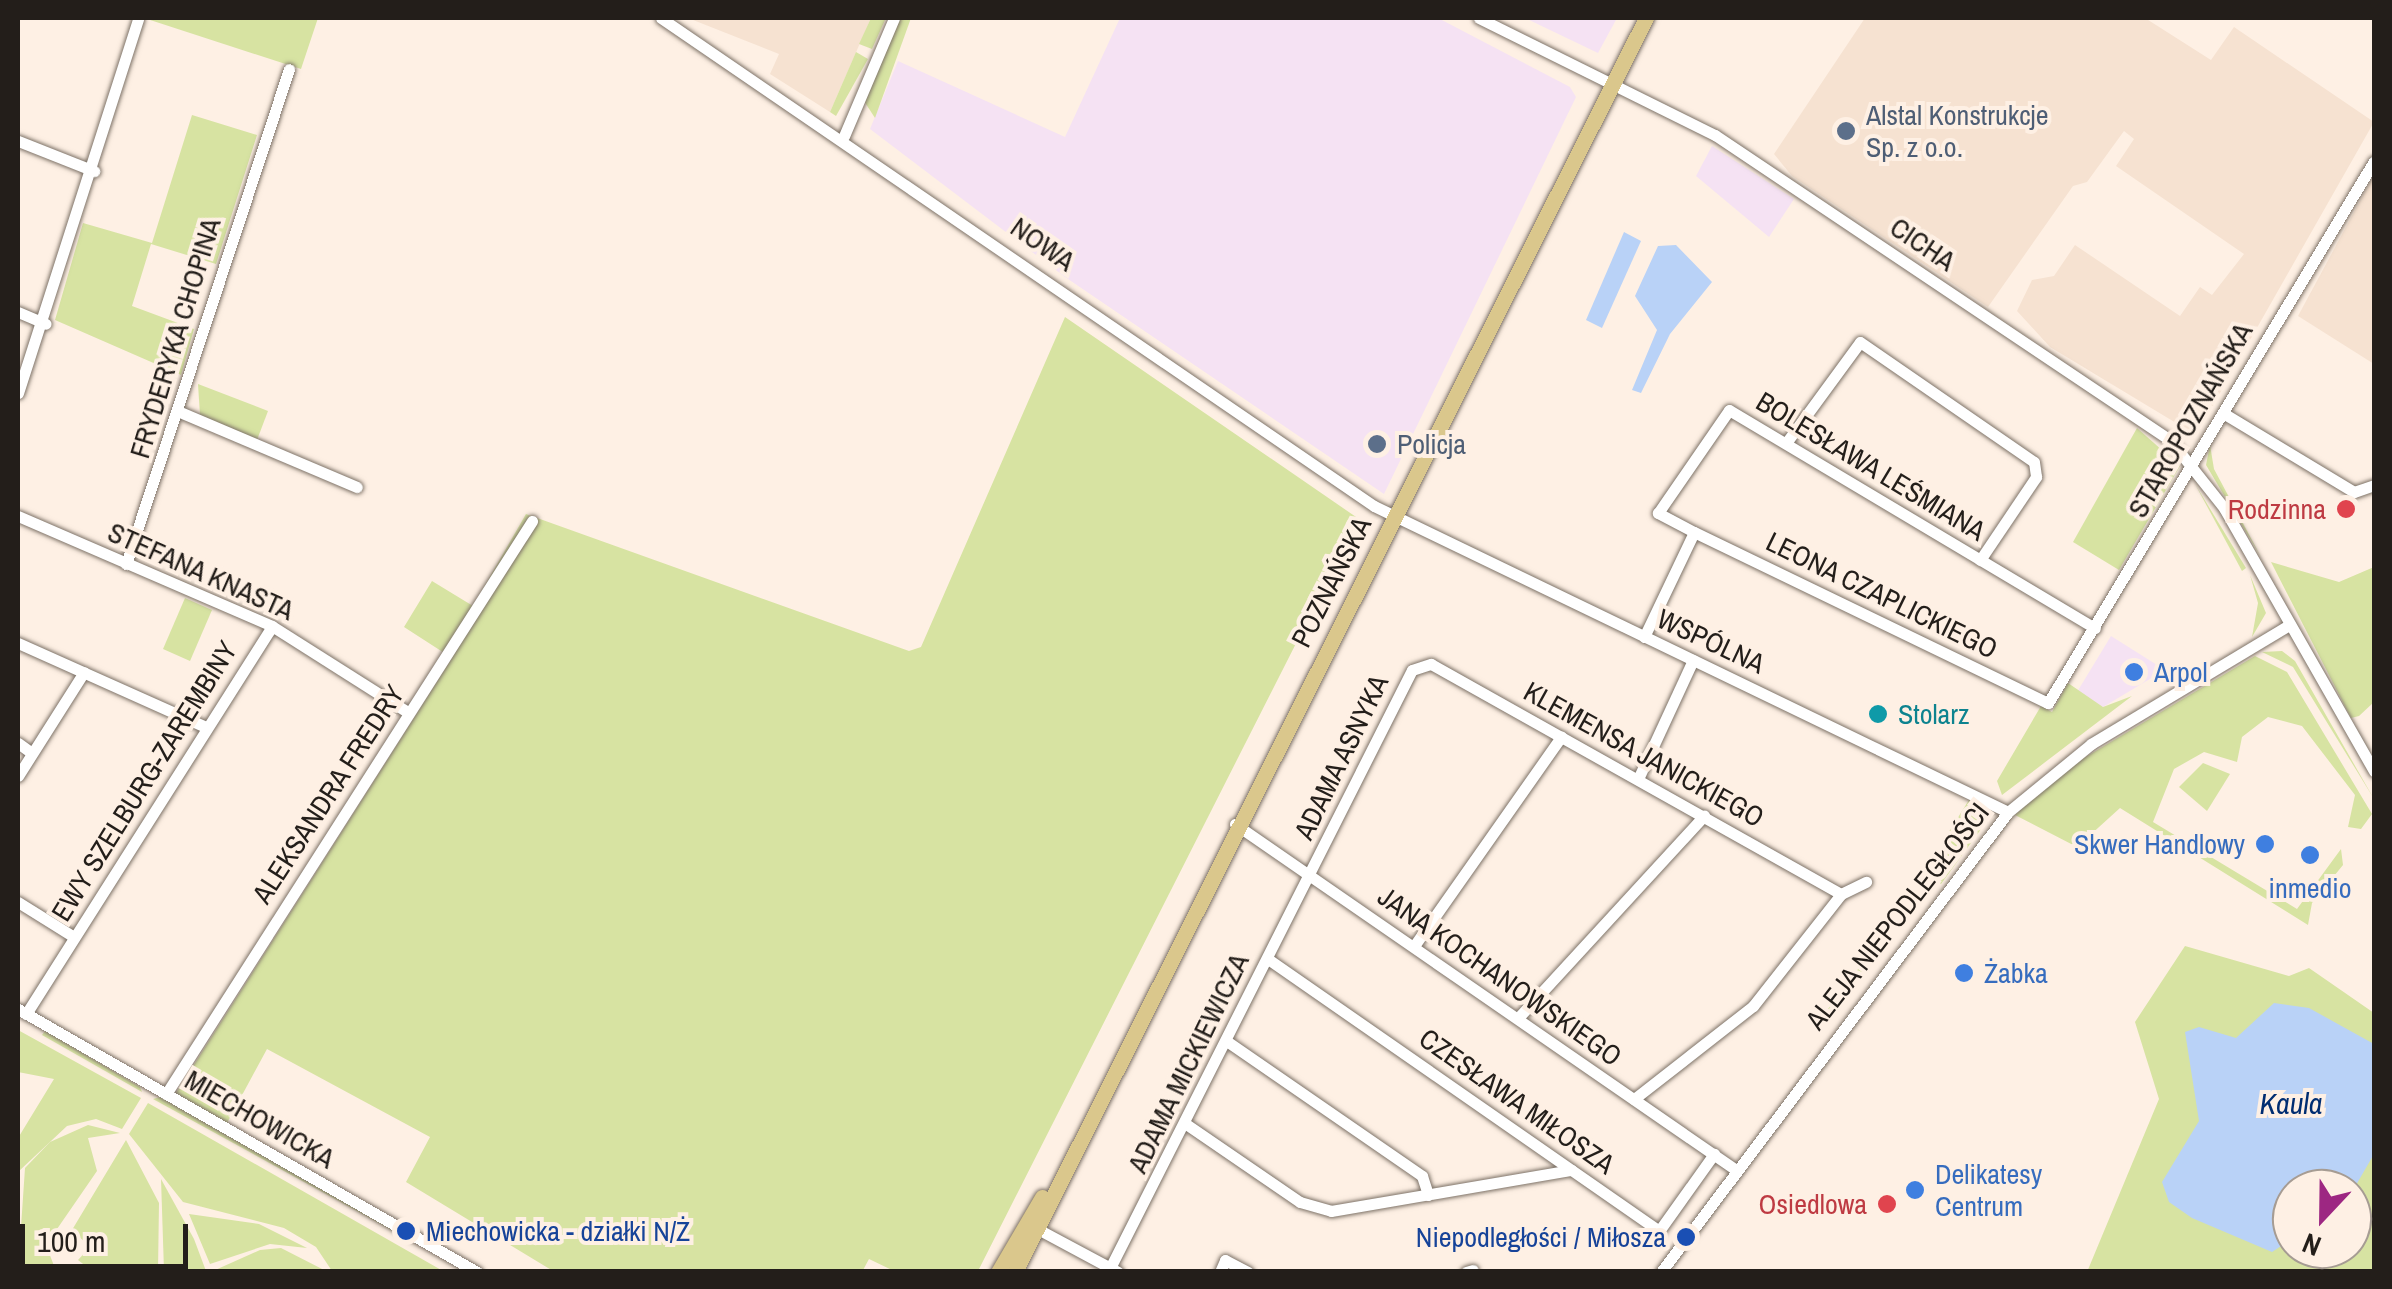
<!DOCTYPE html>
<meta charset="utf-8">
<style>
body{margin:0}
#map{position:relative;width:2392px;height:1289px;overflow:hidden;background:#fef0e4;font-family:"Archivo Narrow",sans-serif}
div>[style]{position:absolute}
.commercial>*{inset:0;background:#f5e2f3}
.built>*{inset:0;background:#f6e2d1}
.green>*{inset:0;background:#d7e3a2}
.water>*{inset:0;background:#b9d2f7}
.roads{filter:drop-shadow(0 0 2px #7d7267) drop-shadow(0 0 2px #7d7267)}
.minor>*{height:11px;margin:-5.5px;padding:0 5.5px;transform-origin:5.5px;border-radius:5.5px;background:#fff}
.major>*{height:15px;margin:-7.5px;padding:0 7.5px;transform-origin:7.5px;border-radius:7.5px;background:#dac78c}
.dots>*{width:28px;height:28px;translate:-50% -50%;box-sizing:border-box;border:5px solid #fef0e4;border-radius:50%}
span{translate:-50% -50%;white-space:nowrap;text-align:center;line-height:1.15;-webkit-text-stroke:8px #fef0e4;paint-order:stroke}
.service-label{font-size:28px;color:#4e5e75}
.left{translate:0 -50%;text-align:left}
.street-label{font-size:28px;color:#231e1a}
.health-label{font-size:28px;color:#be3a42}
.right{translate:-100% -50%;text-align:right}
.shop-label{font-size:28px;color:#366cbe}
.culture-label{font-size:28px;color:#0d838f}
.transit-label{font-size:28px;color:#164399}
.water-label{font-size:30px;color:#002d71;font-style:italic}
.frame{position:absolute;inset:0;border:20px solid #231e1a;pointer-events:none}
.north{position:absolute;left:2272px;top:1169px;width:100px;height:100px;box-sizing:border-box;background:#fef0e4;border:2px solid #a69c93;border-radius:50%;rotate:202deg;font-size:28px;font-weight:700;line-height:40px;text-align:center;color:#231e1a}
.north::after{content:'';display:block;margin:auto;width:35px;height:45px;background:#9d2782;clip-path:polygon(50% 0,100% 100%,50% 72%,0 100%)}
.scale{position:absolute;left:20px;top:1224px;width:168px;height:45px;box-sizing:border-box;border:5px solid #231e1a;border-top:0;padding-left:12px;font-size:30px;line-height:35px;white-space:nowrap;color:#231e1a;-webkit-text-stroke:8px #fef0e4;paint-order:stroke}
</style>
<div id="map">
<div class="commercial">
<i style="clip-path:polygon(1120px 18px,1438px 18px,1570px 87px,1576px 97px,1384px 494px,1065px 277px,870px 129px,898px 61px,1065px 137px)"></i>
<i style="clip-path:polygon(1525px 18px,1617px 18px,1598px 53px)"></i>
<i style="clip-path:polygon(1712px 146px,1794px 199px,1769px 237px,1696px 176px)"></i>
<i style="clip-path:polygon(2111px 636px,2165px 670px,2103px 707px,2077px 692px)"></i>
</div>
<div class="built">
<i style="clip-path:polygon(688px 18px,871px 18px,830px 112px,770px 74px,779px 54px)"></i>
<i style="clip-path:polygon(1865px 18px,2145px 18px,2211px 60px,2234px 27px,2374px 122px,2196px 435px,2050px 347px,2017px 311px,2032px 280px,2054px 276px,2075px 245px,2180px 316px,2200px 287px,2212px 295px,2244px 254px,2116px 166px,2134px 139px,2124px 131px,2087px 182px,2073px 186px,1988px 307px,1792px 176px,1774px 154px)"></i>
<i style="clip-path:polygon(2374px 175px,2374px 364px,2298px 316px)"></i>
</div>
<div class="green">
<i style="clip-path:polygon(144px 18px,318px 18px,301px 69px)"></i>
<i style="clip-path:polygon(871px 18px,886px 18px,872px 49px,859px 44px)"></i>
<i style="clip-path:polygon(899px 18px,911px 18px,875px 118px,864px 101px)"></i>
<i style="clip-path:polygon(856px 52px,868px 59px,836px 116px,830px 112px)"></i>
<i style="clip-path:polygon(192px 115px,257px 135px,216px 264px,151px 244px,132px 306px,194px 329px,181px 375px,55px 320px,83px 223px,152px 243px)"></i>
<i style="clip-path:polygon(1065px 317px,1359px 519px,978px 1271px,894px 1271px,869px 1259px,862px 1272px,553px 1271px,406px 1182px,430px 1137px,267px 1049px,227px 1123px,176px 1093px,452px 658px,404px 627px,432px 581px,473px 606px,526px 514px,909px 651px,921px 647px)"></i>
<i style="clip-path:polygon(198px 384px,268px 411px,257px 440px,200px 415px)"></i>
<i style="clip-path:polygon(2137px 428px,2180px 466px,2119px 570px,2073px 542px)"></i>
<i style="clip-path:polygon(2210px 445px,2214px 469px,2261px 557px,2206px 465px)"></i>
<i style="clip-path:polygon(2195px 484px,2246px 568px,2242px 571px)"></i>
<i style="clip-path:polygon(2271px 562px,2339px 582px,2374px 567px,2374px 702px,2359px 716px,2351px 718px)"></i>
<i style="clip-path:polygon(2250px 575px,2266px 613px,2252px 637px,2258px 603px)"></i>
<i style="clip-path:polygon(185px 598px,212px 610px,190px 661px,163px 649px)"></i>
<i style="clip-path:polygon(2282px 651px,2295px 661px,2374px 799px,2293px 667px,2262px 652px)"></i>
<i style="clip-path:polygon(2255px 656px,2287px 672px,2372px 814px,2361px 829px,2348px 827px,2355px 795px,2302px 726px,2268px 717px,2242px 737px,2237px 762px,2204px 752px,2174px 769px,2153px 822px,2297px 909px,2341px 849px,2343px 865px,2312px 903px,2308px 925px,2120px 808px,2077px 847px,2015px 815px,2057px 774px)"></i>
<i style="clip-path:polygon(2068px 683px,2103px 707px,2132px 696px,2002px 795px,1997px 781px,2041px 706px,2052px 712px)"></i>
<i style="clip-path:polygon(2203px 763px,2230px 774px,2207px 811px,2179px 787px)"></i>
<i style="clip-path:polygon(1969px 800px,1988px 809px,1941px 866px,1931px 860px)"></i>
<i style="clip-path:polygon(1992px 814px,1941px 884px,1937px 881px,1976px 829px)"></i>
<i style="clip-path:polygon(1886px 932px,1890px 935px,1824px 1024px,1819px 1021px)"></i>
<i style="clip-path:polygon(evenodd,2185px 946px,2289px 976px,2309px 968px,2374px 1013px,2374px 1271px,2087px 1272px,2159px 1099px,2135px 1022px,2185px 946px,2292px 1189px,2352px 1189px,2352px 1249px,2292px 1249px,2292px 1189px)"></i>
<i style="clip-path:polygon(18px 1030px,141px 1098px,122px 1129px,96px 1119px,67px 1126px,18px 1172px,18px 1138px,54px 1079px,18px 1072px)"></i>
<i style="clip-path:polygon(45px 1031px,140px 1087px,142px 1092px,42px 1035px)"></i>
<i style="clip-path:polygon(160px 1097px,466px 1271px,153px 1099px)"></i>
<i style="clip-path:polygon(148px 1103px,443px 1271px,332px 1271px,316px 1247px,284px 1228px,183px 1202px,129px 1134px)"></i>
<i style="clip-path:polygon(88px 1125px,120px 1133px,88px 1138px,97px 1171px,46px 1245px,56px 1271px,18px 1271px,25px 1168px,50px 1142px)"></i>
<i style="clip-path:polygon(126px 1140px,159px 1203px,158px 1271px,92px 1271px,78px 1260px,90px 1247px,72px 1230px)"></i>
<i style="clip-path:polygon(161px 1179px,194px 1239px,206px 1271px,164px 1271px)"></i>
<i style="clip-path:polygon(189px 1214px,259px 1224px,307px 1248px,270px 1244px,210px 1264px)"></i>
<i style="clip-path:polygon(281px 1248px,326px 1271px,213px 1271px,260px 1250px)"></i>
</div>
<div class="water">
<i style="clip-path:polygon(1624px 232px,1641px 241px,1602px 328px,1586px 320px)"></i>
<i style="clip-path:polygon(1676px 245px,1712px 282px,1670px 334px,1641px 393px,1632px 390px,1657px 330px,1635px 296px,1658px 246px)"></i>
<i style="clip-path:polygon(2274px 1003px,2309px 1008px,2374px 1044px,2374px 1154px,2352px 1192px,2292px 1189px,2292px 1239px,2272px 1252px,2192px 1218px,2169px 1202px,2162px 1182px,2199px 1121px,2185px 1032px,2199px 1027px,2236px 1038px)"></i>
</div>
<div class="roads">
<div class="minor">
<i style="left:661px;top:18px;width:864px;rotate:34.39deg"></i>
<i style="left:1374px;top:506px;width:704px;rotate:25.76deg"></i>
<i style="left:1479px;top:18px;width:263px;rotate:26.4deg"></i>
<i style="left:1715px;top:135px;width:548px;rotate:33.84deg"></i>
<i style="left:2170px;top:440px;width:87px;rotate:51.5deg"></i>
<i style="left:2224px;top:508px;width:303px;rotate:60.3deg"></i>
<i style="left:844px;top:136px;width:128px;rotate:-67deg"></i>
<i style="left:18px;top:141px;width:82px;rotate:21.5deg"></i>
<i style="left:18px;top:312px;width:30px;rotate:23deg"></i>
<i style="left:18px;top:393px;width:393px;rotate:-72.2deg"></i>
<i style="left:180px;top:412px;width:192px;rotate:23deg"></i>
<i style="left:2223px;top:413px;width:153px;rotate:31.1deg"></i>
<i style="left:2354px;top:492px;width:21px;rotate:-19deg"></i>
<i style="left:1786px;top:443px;width:125px;rotate:-53.8deg"></i>
<i style="left:1860px;top:342px;width:211px;rotate:34.6deg"></i>
<i style="left:2034px;top:462px;width:15px;rotate:82deg"></i>
<i style="left:2036px;top:477px;width:100px;rotate:124deg"></i>
<i style="left:18px;top:516px;width:277px;rotate:23.4deg"></i>
<i style="left:272px;top:626px;width:162px;rotate:32.4deg"></i>
<i style="left:1694px;top:532px;width:41px;rotate:-152.2deg"></i>
<i style="left:1658px;top:513px;width:125px;rotate:-55.4deg"></i>
<i style="left:1729px;top:410px;width:426px;rotate:30.8deg"></i>
<i style="left:126px;top:564px;width:521px;rotate:-71.77deg"></i>
<i style="left:1644px;top:637px;width:116px;rotate:-64.5deg"></i>
<i style="left:1694px;top:532px;width:393px;rotate:25.8deg"></i>
<i style="left:2048px;top:703px;width:632px;rotate:-58.97deg"></i>
<i style="left:18px;top:643px;width:206px;rotate:24.1deg"></i>
<i style="left:18px;top:743px;width:17px;rotate:36deg"></i>
<i style="left:18px;top:776px;width:123px;rotate:-57.6deg"></i>
<i style="left:1638px;top:779px;width:131px;rotate:-65.2deg"></i>
<i style="left:1235px;top:824px;width:609px;rotate:34.63deg"></i>
<i style="left:18px;top:902px;width:66px;rotate:32deg"></i>
<i style="left:1414px;top:946px;width:256px;rotate:-54.9deg"></i>
<i style="left:1268px;top:959px;width:476px;rotate:34.8deg"></i>
<i style="left:1659px;top:1231px;width:95px;rotate:-54.5deg"></i>
<i style="left:18px;top:1009px;width:529px;rotate:29.81deg"></i>
<i style="left:26px;top:1014px;width:459px;rotate:-57.6deg"></i>
<i style="left:1518px;top:1018px;width:275px;rotate:-47.4deg"></i>
<i style="left:1228px;top:1042px;width:236px;rotate:34.6deg"></i>
<i style="left:1422px;top:1176px;width:20px;rotate:72deg"></i>
<i style="left:166px;top:1094px;width:680px;rotate:-57.43deg"></i>
<i style="left:1634px;top:1099px;width:151px;rotate:-38deg"></i>
<i style="left:1753px;top:1006px;width:142px;rotate:-51.8deg"></i>
<i style="left:1841px;top:894px;width:28px;rotate:-26deg"></i>
<i style="left:1186px;top:1124px;width:138px;rotate:34.4deg"></i>
<i style="left:1300px;top:1202px;width:32px;rotate:16deg"></i>
<i style="left:1331px;top:1211px;width:244px;rotate:-9.7deg"></i>
<i style="left:1034px;top:1227px;width:95px;rotate:28.2deg"></i>
<i style="left:1108px;top:1272px;width:674px;rotate:-63.21deg"></i>
<i style="left:1412px;top:670px;width:20px;rotate:-18deg"></i>
<i style="left:1431px;top:664px;width:470px;rotate:29.3deg"></i>
<i style="left:1220px;top:1272px;width:13px;rotate:-67deg"></i>
<i style="left:1225px;top:1260px;width:26px;rotate:28deg"></i>
<i style="left:1466px;top:1272px;width:7px;rotate:-16deg"></i>
<i style="left:1661px;top:1272px;width:576px;rotate:-52.97deg"></i>
<i style="left:2008px;top:812px;width:107px;rotate:-39.3deg"></i>
<i style="left:2091px;top:744px;width:229px;rotate:-31deg"></i>
</div>
<div class="major">
<i style="left:998px;top:1272px;width:87px;rotate:-59.6deg"></i>
<i style="left:1015px;top:1272px;width:1404px;rotate:-63.29deg"></i>
</div>
</div>
<div class="dots">
<i style="left:1846px;top:131px;background:#5c6f8a"></i>
<i style="left:1377px;top:444px;background:#5c6f8a"></i>
<i style="left:2346px;top:509px;background:#e0444e"></i>
<i style="left:2134px;top:672px;background:#3f7fe0"></i>
<i style="left:1878px;top:714px;background:#0f9aa8"></i>
<i style="left:2265px;top:844px;background:#3f7fe0"></i>
<i style="left:2310px;top:855px;background:#3f7fe0"></i>
<i style="left:1964px;top:973px;background:#3f7fe0"></i>
<i style="left:1915px;top:1190px;background:#3f7fe0"></i>
<i style="left:1887px;top:1204px;background:#e0444e"></i>
<i style="left:406px;top:1231px;background:#1a4fb4"></i>
<i style="left:1686px;top:1237px;background:#1a4fb4"></i>
</div>
<div class="service-label">
<span class="left" style="left:1866px;top:131px">Alstal Konstrukcje<br>Sp. z o.o.</span>
<span class="left" style="left:1397px;top:444px">Policja</span>
</div>
<div class="street-label">
<span style="left:1043px;top:244px;rotate:35deg">NOWA</span>
<span style="left:1923px;top:244px;rotate:34deg">CICHA</span>
<span style="left:175px;top:338px;rotate:-73deg">FRYDERYKA CHOPINA</span>
<span style="left:2190px;top:420px;rotate:-60deg">STAROPOZNAŃSKA</span>
<span style="left:1871px;top:466px;rotate:31deg">BOLESŁAWA LEŚMIANA</span>
<span style="left:201px;top:571px;rotate:24deg">STEFANA KNASTA</span>
<span style="left:1331px;top:582px;rotate:-63deg">POZNAŃSKA</span>
<span style="left:1882px;top:595px;rotate:26deg">LEONA CZAPLICKIEGO</span>
<span style="left:1711px;top:641px;rotate:25deg">WSPÓLNA</span>
<span style="left:1644px;top:754px;rotate:29deg">KLEMENSA JANICKIEGO</span>
<span style="left:1341px;top:757px;rotate:-64deg">ADAMA ASNYKA</span>
<span style="left:144px;top:781px;rotate:-58deg">EWY SZELBURG-ZAREMBINY</span>
<span style="left:328px;top:794px;rotate:-57deg">ALEKSANDRA FREDRY</span>
<span style="left:1897px;top:916px;rotate:-52deg">ALEJA NIEPODLEGŁOŚCI</span>
<span style="left:1500px;top:976px;rotate:35deg">JANA KOCHANOWSKIEGO</span>
<span style="left:1188px;top:1063px;rotate:-64deg">ADAMA MICKIEWICZA</span>
<span style="left:1517px;top:1101px;rotate:35deg">CZESŁAWA MIŁOSZA</span>
<span style="left:260px;top:1119px;rotate:30deg">MIECHOWICKA</span>
</div>
<div class="health-label">
<span class="right" style="left:2326px;top:509px">Rodzinna</span>
<span class="right" style="left:1867px;top:1204px">Osiedlowa</span>
</div>
<div class="shop-label">
<span class="left" style="left:2154px;top:672px">Arpol</span>
<span class="right" style="left:2245px;top:844px">Skwer Handlowy</span>
<span style="left:2310px;top:888px">inmedio</span>
<span class="left" style="left:1984px;top:973px">Żabka</span>
<span class="left" style="left:1935px;top:1190px">Delikatesy<br>Centrum</span>
</div>
<div class="culture-label">
<span class="left" style="left:1898px;top:714px">Stolarz</span>
</div>
<div class="transit-label">
<span class="left" style="left:426px;top:1231px">Miechowicka - działki N/Ż</span>
<span class="right" style="left:1666px;top:1237px">Niepodległości / Miłosza</span>
</div>
<div class="water-label">
<span style="left:2291px;top:1103px">Kaula</span>
</div>
<div class="frame"></div>
<div class="north">N</div>
<div class="scale">100 m</div>
</div>
